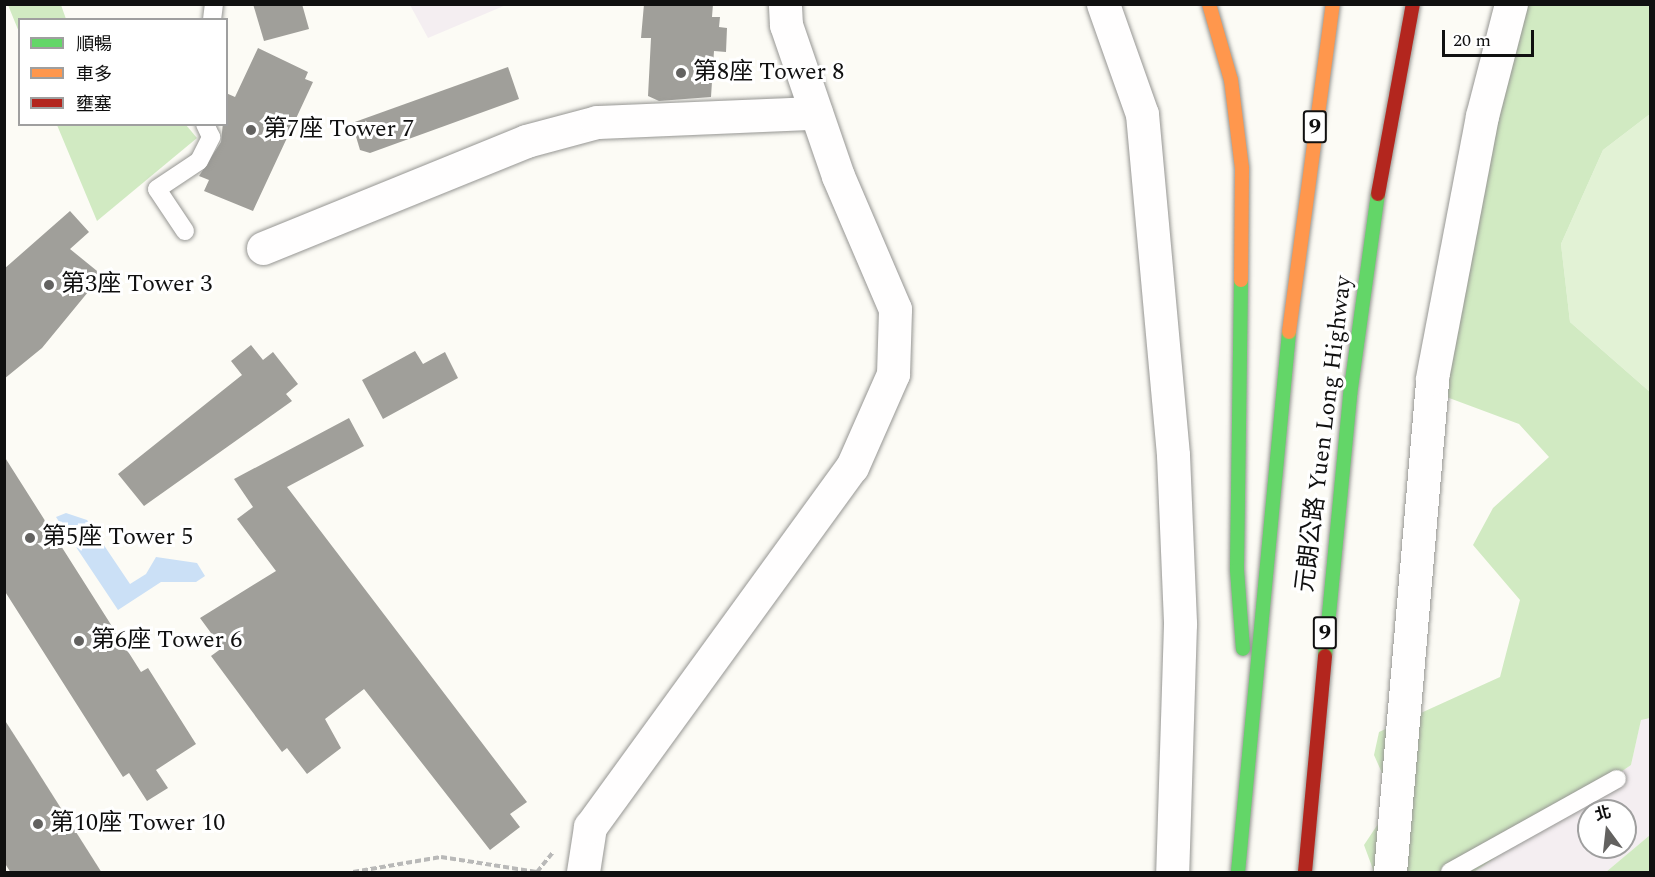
<!DOCTYPE html>
<meta charset="utf-8">
<style>
body{margin:0}
#map{position:relative;width:1655px;height:877px;overflow:hidden;background:#fcfbf5;font-family:Spectral,"Noto Sans TC",serif}
div>[style]{position:absolute}
.industrial>*{inset:0;background:#f4eef1}
.green>*{inset:0;background:#e2f2d5}
.forest>*{inset:0;background:#d1eac2}
.water>*{inset:0;background:#cbe0f6}
.building>*{inset:0;background:#a09f9a}
.path>*{height:4px;margin-top:-2px;transform-origin:0;background:repeating-linear-gradient(90deg,#b9b9b8 0 6px,transparent 0 9px)}
.roads{filter:drop-shadow(0 0 2px #969693) drop-shadow(0 0 2px #969693)}
.lane>*{height:18px;margin:-9px;padding:0 9px;transform-origin:9px;border-radius:9px;background:#fffefe}
.street>*{height:33px;margin:-16.5px;padding:0 16.5px;transform-origin:16.5px;border-radius:16.5px;background:#fffefe}
.fast>*{height:14px;margin:-7px;padding:0 7px;transform-origin:7px;border-radius:7px;background:#63d668}
.slow>*{height:14px;margin:-7px;padding:0 7px;transform-origin:7px;border-radius:7px;background:#ff974d}
.jam>*{height:14px;margin:-7px;padding:0 7px;transform-origin:7px;border-radius:7px;background:#b3261e}
.dots>*{width:16px;height:16px;translate:-50% -50%;box-sizing:border-box;border:3px solid #fff;border-radius:50%}
span{translate:-50% -50%;white-space:nowrap;text-align:center;line-height:1.15;-webkit-text-stroke:6px #fff;paint-order:stroke}
.shield-label span{padding:2px 4px;background:#fff;border:2px solid;border-radius:4px;-webkit-text-stroke-width:0}
.shield-label{font-size:22px;color:#101010;font-weight:700}
.poi-label{font-size:24px;color:#101010}
.left{translate:0 -50%;text-align:left}
.street-label{font-size:24px;color:#101010}
.frame{position:absolute;inset:0;border:6px solid #101010;pointer-events:none}
.legend{position:absolute;left:18px;top:18px;width:210px;height:108px;box-sizing:border-box;background:#fff;border:2px solid #9f9f9f;margin:0;padding:8px 10px;list-style:none;font-size:18px;color:#101010}
.legend li{display:flex;align-items:center;gap:12px;height:30px}
.legend b{width:30px;border:2px solid #9f9f9f}
.north{position:absolute;left:1577px;top:799px;width:60px;height:60px;box-sizing:border-box;background:#fff;border:2px solid #9f9f9f;border-radius:50%;rotate:345deg;font-size:16px;font-weight:700;line-height:24px;text-align:center;color:#101010}
.north::after{content:'';display:block;margin:auto;width:21px;height:27px;background:#636260;clip-path:polygon(50% 0,100% 100%,50% 72%,0 100%)}
.scale{position:absolute;left:1442px;top:30px;width:92px;height:27px;box-sizing:border-box;border:3px solid #101010;border-top:0;padding-left:8px;font-size:18px;line-height:21px;white-space:nowrap;color:#101010;-webkit-text-stroke:4px #fff;paint-order:stroke}
</style>
<div id="map">
<div class="industrial">
<i style="clip-path:polygon(410px 5px,506px 5px,428px 38px)"></i>
<i style="clip-path:polygon(evenodd,1650px 718px,1650px 835px,1606px 872px,1474px 872px,1631px 765px,1641px 719px,1650px 718px,1589px 811px,1625px 811px,1625px 847px,1589px 847px,1589px 811px)"></i>
</div>
<div class="green">
<i style="clip-path:polygon(1650px 114px,1650px 392px,1570px 322px,1561px 244px,1603px 150px)"></i>
</div>
<div class="forest">
<i style="clip-path:polygon(8px 5px,61px 5px,66px 19px,20px 20px,19px 32px)"></i>
<i style="clip-path:polygon(1494px 5px,1650px 5px,1650px 114px,1603px 150px,1561px 244px,1570px 322px,1650px 392px,1650px 718px,1641px 720px,1631px 765px,1474px 872px,1374px 872px,1364px 845px,1394px 800px,1374px 755px,1379px 732px,1500px 677px,1520px 600px,1473px 545px,1493px 508px,1549px 457px,1519px 424px,1433px 392px)"></i>
<i style="clip-path:polygon(57px 125px,186px 125px,197px 138px,97px 221px)"></i>
<i style="clip-path:polygon(1650px 835px,1650px 872px,1606px 872px)"></i>
</div>
<div class="water">
<i style="clip-path:polygon(66px 513px,87px 520px,130px 584px,146px 574px,156px 557px,197px 563px,205px 576px,196px 582px,161px 582px,118px 610px,56px 517px)"></i>
</div>
<div class="building">
<i style="clip-path:polygon(253px 4px,302px 4px,309px 29px,264px 41px)"></i>
<i style="clip-path:polygon(644px 4px,713px 4px,712px 17px,720px 17px,719px 27px,727px 28px,726px 52px,714px 51px,711px 97px,659px 101px,648px 96px,651px 38px,641px 38px)"></i>
<i style="clip-path:polygon(258px 48px,308px 72px,305px 79px,313px 82px,253px 211px,204px 191px,209px 180px,199px 176px,221px 142px,226px 93px,235px 97px)"></i>
<i style="clip-path:polygon(508px 67px,519px 99px,370px 153px,360px 150px,352px 123px)"></i>
<i style="clip-path:polygon(70px 211px,89px 232px,70px 249px,102px 275px,42px 348px,4px 379px,4px 269px)"></i>
<i style="clip-path:polygon(251px 345px,263px 360px,273px 352px,298px 384px,286px 394px,292px 401px,144px 506px,118px 474px,242px 375px,231px 361px)"></i>
<i style="clip-path:polygon(415px 351px,423px 364px,445px 352px,458px 378px,383px 419px,362px 380px)"></i>
<i style="clip-path:polygon(349px 418px,364px 446px,287px 487px,527px 802px,510px 814px,520px 827px,490px 850px,364px 689px,325px 719px,341px 748px,307px 774px,287px 748px,282px 752px,211px 656px,222px 648px,200px 618px,276px 571px,237px 519px,253px 507px,234px 479px)"></i>
<i style="clip-path:polygon(4px 456px,141px 672px,148px 668px,196px 744px,156px 770px,168px 788px,147px 801px,129px 773px,123px 777px,4px 590px)"></i>
<i style="clip-path:polygon(4px 719px,31px 761px,102px 873px,11px 873px,4px 862px)"></i>
</div>
<div class="path">
<i style="left:353px;top:872px;width:89px;rotate:-9.7deg"></i>
<i style="left:441px;top:857px;width:97px;rotate:8.9deg"></i>
<i style="left:537px;top:872px;width:26px;rotate:-51deg"></i>
</div>
<div class="roads">
<div class="lane">
<i style="left:212px;top:20px;width:16px;rotate:-83deg"></i>
<i style="left:185px;top:231px;width:50px;rotate:-123.7deg"></i>
<i style="left:157px;top:189px;width:50px;rotate:-33.7deg"></i>
<i style="left:199px;top:161px;width:27px;rotate:-63deg"></i>
<i style="left:211px;top:137px;width:14px;rotate:-115deg"></i>
<i style="left:1450px;top:872px;width:191px;rotate:-29.1deg"></i>
</div>
<div class="street">
<i style="left:1103px;top:4px;width:117px;rotate:70.5deg"></i>
<i style="left:1142px;top:114px;width:342px;rotate:84.8deg"></i>
<i style="left:1173px;top:455px;width:169px;rotate:87.6deg"></i>
<i style="left:1180px;top:624px;width:248px;rotate:91.8deg"></i>
<i style="left:263px;top:248px;width:284px;rotate:-22.1deg"></i>
<i style="left:526px;top:141px;width:73px;rotate:-15deg"></i>
<i style="left:597px;top:122px;width:219px;rotate:-2.4deg"></i>
<i style="left:583px;top:872px;width:46px;rotate:-81.2deg"></i>
<i style="left:590px;top:827px;width:445px;rotate:-54deg"></i>
<i style="left:852px;top:467px;width:102px;rotate:-66.2deg"></i>
<i style="left:893px;top:374px;width:65px;rotate:-88.2deg"></i>
<i style="left:895px;top:309px;width:145px;rotate:-113.2deg"></i>
<i style="left:838px;top:176px;width:160px;rotate:-109deg"></i>
<i style="left:786px;top:25px;width:21px;rotate:-93deg"></i>
<i style="left:1390px;top:872px;width:496px;rotate:-85.1deg"></i>
<i style="left:1432px;top:378px;width:267px;rotate:-79.2deg"></i>
<i style="left:1482px;top:116px;width:116px;rotate:-75.5deg"></i>
</div>
<div class="fast">
<i style="left:1241px;top:280px;width:290px;rotate:90.8deg"></i>
<i style="left:1237px;top:570px;width:79px;rotate:85.7deg"></i>
<i style="left:1325px;top:656px;width:262px;rotate:-84.5deg"></i>
<i style="left:1350px;top:395px;width:203px;rotate:-82.1deg"></i>
<i style="left:1238px;top:872px;width:542px;rotate:-84.6deg"></i>
</div>
<div class="slow">
<i style="left:1209px;top:4px;width:79px;rotate:73.9deg"></i>
<i style="left:1231px;top:80px;width:89px;rotate:82.9deg"></i>
<i style="left:1242px;top:168px;width:112px;rotate:90.5deg"></i>
<i style="left:1289px;top:332px;width:331px;rotate:-82.4deg"></i>
</div>
<div class="jam">
<i style="left:1378px;top:194px;width:193px;rotate:-79.6deg"></i>
<i style="left:1305px;top:872px;width:217px;rotate:-84.7deg"></i>
</div>
</div>
<div class="dots">
<i style="left:681px;top:73px;background:#636260"></i>
<i style="left:251px;top:130px;background:#636260"></i>
<i style="left:49px;top:285px;background:#636260"></i>
<i style="left:30px;top:538px;background:#636260"></i>
<i style="left:79px;top:641px;background:#636260"></i>
<i style="left:38px;top:824px;background:#636260"></i>
</div>
<div class="shield-label">
<span style="left:1315px;top:127px">9</span>
<span style="left:1325px;top:633px">9</span>
</div>
<div class="poi-label">
<span class="left" style="left:693px;top:73px">第8座 Tower 8</span>
<span class="left" style="left:263px;top:130px">第7座 Tower 7</span>
<span class="left" style="left:61px;top:285px">第3座 Tower 3</span>
<span class="left" style="left:42px;top:538px">第5座 Tower 5</span>
<span class="left" style="left:91px;top:641px">第6座 Tower 6</span>
<span class="left" style="left:50px;top:824px">第10座 Tower 10</span>
</div>
<div class="street-label">
<span style="left:1325px;top:434px;rotate:-83deg">元朗公路 Yuen Long Highway</span>
</div>
<div class="frame"></div>
<ul class="legend">
<li><b style="height:8px;background:#63d668"></b>順暢</li>
<li><b style="height:8px;background:#ff974d"></b>車多</li>
<li><b style="height:8px;background:#b3261e"></b>壅塞</li>
</ul>
<div class="north">北</div>
<div class="scale">20 m</div>
</div>
